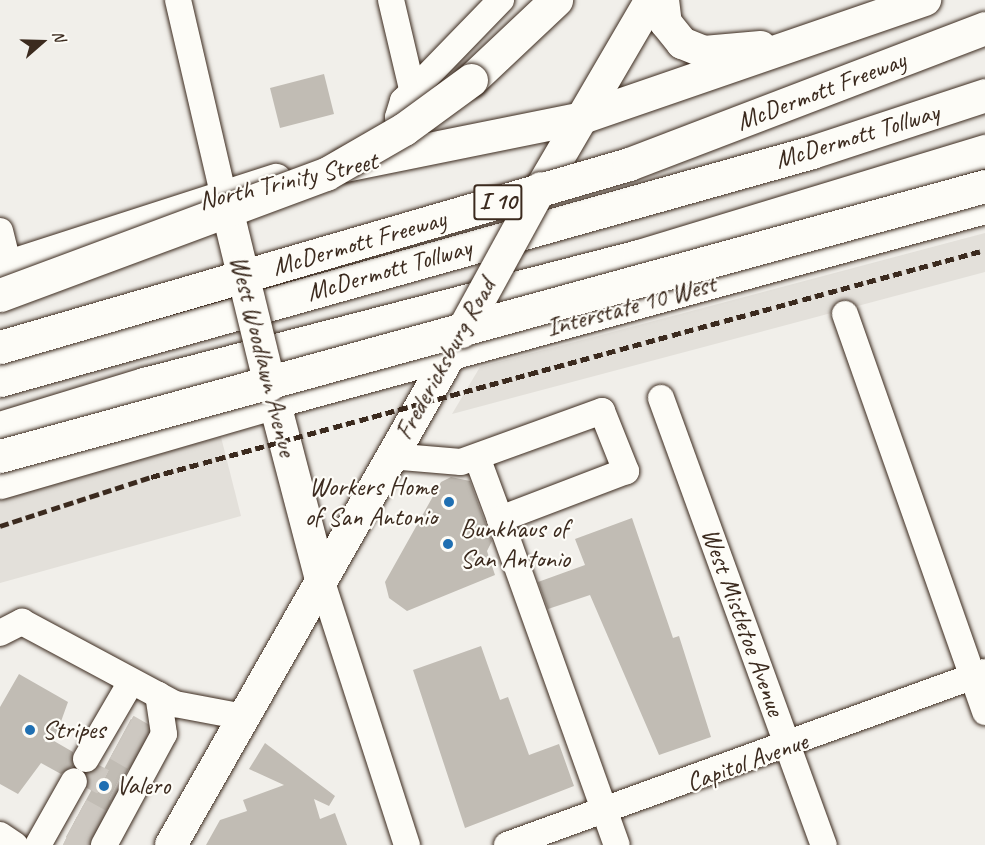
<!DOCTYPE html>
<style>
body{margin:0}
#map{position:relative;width:985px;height:845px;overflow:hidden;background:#f1efea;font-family:Caveat,sans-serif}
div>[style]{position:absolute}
.built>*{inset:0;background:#e3e0da}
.building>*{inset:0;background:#c1bcb4}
.minor-tunnel>*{height:26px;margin-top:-13px;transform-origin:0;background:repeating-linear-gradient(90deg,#cdc8c1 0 26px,transparent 0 39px)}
.roads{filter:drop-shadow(0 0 2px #3b2a1e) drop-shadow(0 0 2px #3b2a1e)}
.minor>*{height:26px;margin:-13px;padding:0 13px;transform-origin:13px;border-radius:13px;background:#fdfcf7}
.major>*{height:32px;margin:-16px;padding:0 16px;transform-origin:16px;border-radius:16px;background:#fdfcf7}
.highway>*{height:33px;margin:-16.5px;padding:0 16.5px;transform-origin:16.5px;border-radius:16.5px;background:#fdfcf7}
.rail>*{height:4.5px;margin-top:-2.25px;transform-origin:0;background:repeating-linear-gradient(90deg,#3b2a1e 0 9px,transparent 0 13.5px)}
.bridges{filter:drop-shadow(0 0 2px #3b2a1e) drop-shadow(0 0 2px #3b2a1e)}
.major-bridge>*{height:32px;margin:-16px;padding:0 16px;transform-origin:16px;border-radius:16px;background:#fdfcf7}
.highway-bridge>*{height:33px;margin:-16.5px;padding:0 16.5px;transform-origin:16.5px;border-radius:16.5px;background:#fdfcf7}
.dots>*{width:16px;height:16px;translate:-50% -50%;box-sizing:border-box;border:3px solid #fdfcf7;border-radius:50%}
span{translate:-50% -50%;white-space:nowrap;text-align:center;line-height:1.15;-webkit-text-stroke:4.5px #fdfcf7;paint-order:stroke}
.shield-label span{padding:2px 4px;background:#fdfcf7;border:2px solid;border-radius:4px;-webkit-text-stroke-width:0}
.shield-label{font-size:24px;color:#3b2a1e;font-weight:700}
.street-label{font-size:26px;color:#3b2a1e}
.poi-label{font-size:26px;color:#3b2a1e}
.right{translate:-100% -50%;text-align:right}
.left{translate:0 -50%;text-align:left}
.north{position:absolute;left:12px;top:12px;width:60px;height:60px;-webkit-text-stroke:4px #fdfcf7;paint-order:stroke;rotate:70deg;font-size:16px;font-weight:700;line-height:24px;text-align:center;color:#3b2a1e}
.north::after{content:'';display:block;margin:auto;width:21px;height:27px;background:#3b2a1e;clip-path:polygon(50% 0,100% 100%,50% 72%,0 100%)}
</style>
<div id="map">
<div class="built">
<i style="clip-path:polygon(985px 233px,985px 272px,452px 414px,480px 367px)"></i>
<i style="clip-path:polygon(221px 437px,241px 516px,0 583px,0 498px)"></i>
</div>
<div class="building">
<i style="clip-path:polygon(324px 74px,334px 114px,280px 128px,270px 88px)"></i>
<i style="clip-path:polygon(451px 477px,470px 481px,492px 541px,487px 551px,495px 575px,407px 611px,389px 598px,385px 582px,441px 482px)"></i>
<i style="clip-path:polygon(632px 518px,673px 638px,679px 636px,711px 737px,659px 755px,590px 595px,548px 609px,538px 582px,585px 565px,575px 539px)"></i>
<i style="clip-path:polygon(481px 646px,500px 700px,508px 697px,529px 755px,559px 744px,574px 786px,465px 828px,413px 670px)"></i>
<i style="clip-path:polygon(19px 674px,68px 702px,54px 741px,73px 752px,73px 766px,61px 774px,41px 763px,18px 794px,0 784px,0 707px)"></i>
<i style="clip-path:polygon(131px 719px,148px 731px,89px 845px,80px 845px,66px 837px,91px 791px,87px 774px,104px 769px)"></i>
<i style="clip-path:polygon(265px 743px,335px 796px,329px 806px,314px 799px,320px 819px,335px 813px,347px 845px,206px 845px,220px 820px,247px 811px,243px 800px,284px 785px,249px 769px)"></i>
</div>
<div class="minor-tunnel">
<i style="left:127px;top:727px;width:28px;rotate:30deg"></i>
<i style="left:116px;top:747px;width:28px;rotate:30deg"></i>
<i style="left:80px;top:770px;width:48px;rotate:27.1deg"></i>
<i style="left:80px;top:811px;width:29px;rotate:29deg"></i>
<i style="left:68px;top:834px;width:25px;rotate:26deg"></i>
</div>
<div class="roads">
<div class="minor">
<i style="left:178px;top:0;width:198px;rotate:76.9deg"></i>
<i style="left:391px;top:0;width:91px;rotate:76.7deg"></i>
<i style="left:402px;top:145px;width:28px;rotate:-98deg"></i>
<i style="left:398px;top:117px;width:17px;rotate:-73deg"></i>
<i style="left:403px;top:101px;width:141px;rotate:-45.9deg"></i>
<i style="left:0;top:231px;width:36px;rotate:76deg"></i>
<i style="left:845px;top:314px;width:422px;rotate:70.6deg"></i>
<i style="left:661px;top:398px;width:476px;rotate:70deg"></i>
<i style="left:390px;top:456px;width:71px;rotate:4.8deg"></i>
<i style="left:461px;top:462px;width:150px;rotate:-19.9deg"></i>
<i style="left:602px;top:411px;width:65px;rotate:68.2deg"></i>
<i style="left:626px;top:471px;width:135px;rotate:159.1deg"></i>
<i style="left:500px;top:519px;width:66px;rotate:-110.4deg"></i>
<i style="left:500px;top:519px;width:346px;rotate:70.3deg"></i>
<i style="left:321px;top:579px;width:280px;rotate:72.1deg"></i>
<i style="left:0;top:633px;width:25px;rotate:-27deg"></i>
<i style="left:22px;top:622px;width:174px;rotate:28.2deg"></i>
<i style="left:175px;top:704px;width:70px;rotate:10.7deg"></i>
<i style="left:86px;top:759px;width:89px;rotate:-59.7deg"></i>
<i style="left:0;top:835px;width:18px;rotate:34deg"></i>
<i style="left:38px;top:845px;width:73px;rotate:-60.6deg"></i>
<i style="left:104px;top:845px;width:126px;rotate:-61.6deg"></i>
<i style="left:164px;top:734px;width:40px;rotate:-98.5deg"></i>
<i style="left:507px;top:845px;width:508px;rotate:-19.9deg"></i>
</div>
<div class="major">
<i style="left:663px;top:0;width:23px;rotate:83deg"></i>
<i style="left:666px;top:23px;width:26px;rotate:51deg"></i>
<i style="left:682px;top:43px;width:24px;rotate:22deg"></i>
<i style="left:704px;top:52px;width:57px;rotate:-5deg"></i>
<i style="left:345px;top:166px;width:242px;rotate:-11.4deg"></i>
<i style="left:582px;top:118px;width:363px;rotate:-19deg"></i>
<i style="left:541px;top:188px;width:218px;rotate:-59.7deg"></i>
<i style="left:0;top:269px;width:290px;rotate:-17.9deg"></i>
<i style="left:270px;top:385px;width:201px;rotate:75.3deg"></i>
<i style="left:276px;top:402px;width:735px;rotate:-15.3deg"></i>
<i style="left:171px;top:845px;width:574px;rotate:-60.35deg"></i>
</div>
<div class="highway">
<i style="left:471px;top:80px;width:117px;rotate:-43.3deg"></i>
<i style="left:0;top:380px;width:843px;rotate:-15.68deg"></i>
<i style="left:812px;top:152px;width:182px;rotate:-18.2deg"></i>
<i style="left:0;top:428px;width:151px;rotate:-17deg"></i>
<i style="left:144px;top:384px;width:511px;rotate:-14.5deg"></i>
<i style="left:639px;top:256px;width:362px;rotate:-16.9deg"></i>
<i style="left:0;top:482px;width:287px;rotate:-16.2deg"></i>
</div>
</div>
<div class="rail">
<i style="left:0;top:526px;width:159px;rotate:-18deg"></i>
<i style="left:151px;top:477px;width:864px;rotate:-15.23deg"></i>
</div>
<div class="bridges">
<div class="major-bridge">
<i style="left:230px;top:221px;width:169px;rotate:76.3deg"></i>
<i style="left:462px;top:332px;width:164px;rotate:-61.3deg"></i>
</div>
<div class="highway-bridge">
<i style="left:0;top:295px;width:348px;rotate:-20.4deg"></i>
<i style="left:326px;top:174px;width:90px;rotate:-30deg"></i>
<i style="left:404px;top:129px;width:83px;rotate:-36.2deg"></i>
<i style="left:0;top:347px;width:655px;rotate:-16.22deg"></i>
<i style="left:629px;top:164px;width:381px;rotate:-20.9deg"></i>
<i style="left:0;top:456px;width:1021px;rotate:-15.33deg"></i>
</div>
</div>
<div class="dots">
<i style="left:449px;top:502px;background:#1f6fb2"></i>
<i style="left:448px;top:544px;background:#1f6fb2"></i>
<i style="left:30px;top:730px;background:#1f6fb2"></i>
<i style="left:104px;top:786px;background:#1f6fb2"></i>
</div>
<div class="shield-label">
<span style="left:498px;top:202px">I 10</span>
</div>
<div class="street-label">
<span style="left:821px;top:91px;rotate:-21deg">McDermott Freeway</span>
<span style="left:857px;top:136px;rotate:-17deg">McDermott Tollway</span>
<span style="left:288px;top:181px;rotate:-13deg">North Trinity Street</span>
<span style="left:359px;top:243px;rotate:-16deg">McDermott Freeway</span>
<span style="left:389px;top:270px;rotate:-16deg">McDermott Tollway</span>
<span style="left:631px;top:306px;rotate:-15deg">Interstate 10 West</span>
<span style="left:263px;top:356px;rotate:76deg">West Woodlawn Avenue</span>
<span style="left:445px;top:359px;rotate:-61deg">Fredericksburg Road</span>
<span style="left:743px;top:622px;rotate:70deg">West Mistletoe Avenue</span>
<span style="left:747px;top:762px;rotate:-20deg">Capitol Avenue</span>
</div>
<div class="poi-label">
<span class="right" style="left:437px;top:502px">Workers Home<br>of San Antonio</span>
<span class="left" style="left:460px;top:544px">Bunkhaus of<br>San Antonio</span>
<span class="left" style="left:42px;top:730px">Stripes</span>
<span class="left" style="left:116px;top:786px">Valero</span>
</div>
<div class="north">N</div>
</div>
